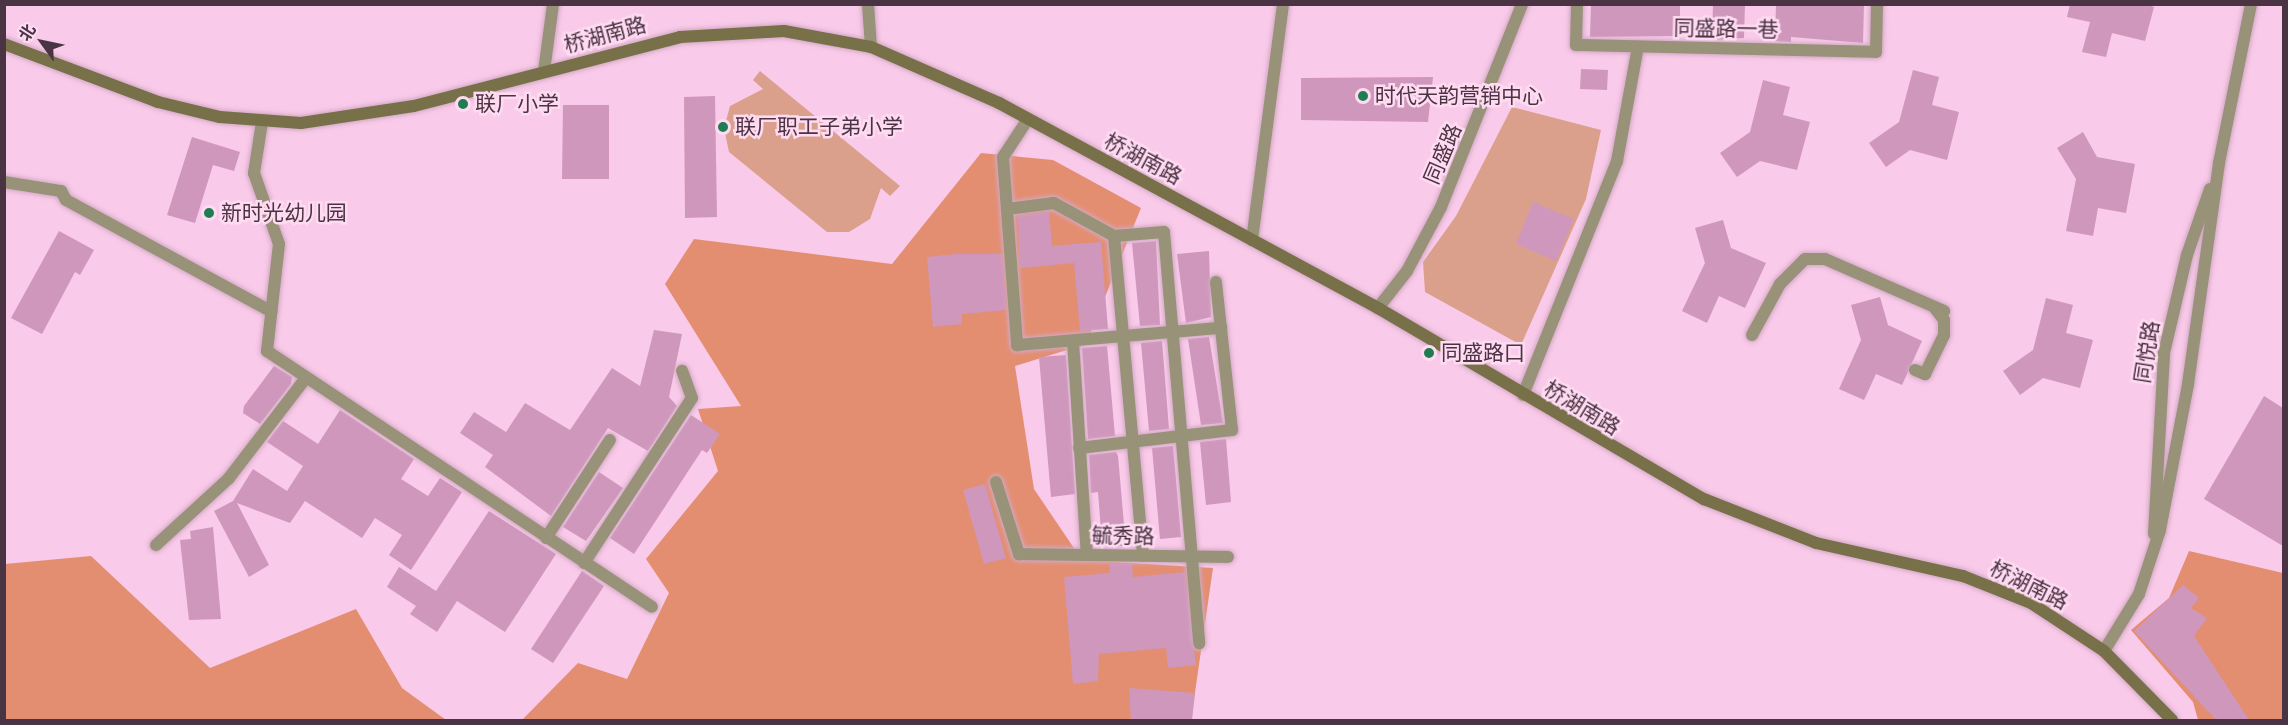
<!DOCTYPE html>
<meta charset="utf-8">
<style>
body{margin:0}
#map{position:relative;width:2288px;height:725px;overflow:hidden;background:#f9cae9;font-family:Inter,"Noto Sans SC",sans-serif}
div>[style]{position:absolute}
.green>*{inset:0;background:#dba08c}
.forest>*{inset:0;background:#e48e71}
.building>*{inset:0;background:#cf97bc}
.roads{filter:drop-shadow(0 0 2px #d2a9c4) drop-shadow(0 0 2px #d2a9c4)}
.pedestrian>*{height:12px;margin:-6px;padding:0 6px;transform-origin:6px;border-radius:6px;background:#979278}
.minor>*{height:12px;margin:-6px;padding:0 6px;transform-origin:6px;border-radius:6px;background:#979278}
.tertiary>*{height:12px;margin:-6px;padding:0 6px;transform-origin:6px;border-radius:6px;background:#979278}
.secondary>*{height:12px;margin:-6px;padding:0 6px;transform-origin:6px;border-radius:6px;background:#777048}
.dots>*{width:16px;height:16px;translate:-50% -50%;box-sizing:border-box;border:3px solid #ffdbf2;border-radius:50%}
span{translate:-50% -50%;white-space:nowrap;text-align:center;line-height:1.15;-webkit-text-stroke:5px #ffdbf2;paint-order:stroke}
.street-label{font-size:21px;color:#4a3343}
.poi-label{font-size:21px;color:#4a3343}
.left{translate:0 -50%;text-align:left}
.frame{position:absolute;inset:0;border:6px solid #4a3343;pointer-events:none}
.north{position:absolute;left:12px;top:12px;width:60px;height:60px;-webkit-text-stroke:4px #ffdbf2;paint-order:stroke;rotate:303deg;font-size:16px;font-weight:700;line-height:24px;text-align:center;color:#4a3343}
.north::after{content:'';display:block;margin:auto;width:21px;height:27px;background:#4a3343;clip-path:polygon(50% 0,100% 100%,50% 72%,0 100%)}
</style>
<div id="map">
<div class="green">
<i style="clip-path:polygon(760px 71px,900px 186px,890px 196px,881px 188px,870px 219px,849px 232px,827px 232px,729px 152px,724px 128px,730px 106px,763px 89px,753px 80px)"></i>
<i style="clip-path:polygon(1512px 107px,1601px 130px,1586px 199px,1521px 345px,1425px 292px,1423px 262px,1456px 216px)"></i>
</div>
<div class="forest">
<i style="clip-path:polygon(981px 153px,1053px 160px,1141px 208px,1086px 344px,1015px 366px,1034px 489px,1082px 560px,1213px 568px,1191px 720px,522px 720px,578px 663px,627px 679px,669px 593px,646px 559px,718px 471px,698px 409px,741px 406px,665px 284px,694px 239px,892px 264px)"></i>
<i style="clip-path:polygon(2189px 551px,2283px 573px,2283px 720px,2198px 720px,2193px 702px,2131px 630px,2169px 598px)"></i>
<i style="clip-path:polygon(91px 556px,210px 668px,356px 609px,402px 688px,446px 720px,5px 720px,5px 564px)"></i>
</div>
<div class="building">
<i style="clip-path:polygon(1591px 4px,1680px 4px,1680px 36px,1590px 37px)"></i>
<i style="clip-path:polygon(1713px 4px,1745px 4px,1744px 38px,1712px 40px)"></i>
<i style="clip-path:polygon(1776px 4px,1864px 4px,1863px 43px,1791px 37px,1791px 42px,1775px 41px)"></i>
<i style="clip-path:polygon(2070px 4px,2145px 4px,2154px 7px,2145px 41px,2112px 33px,2106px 57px,2082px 52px,2090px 22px,2067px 17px)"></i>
<i style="clip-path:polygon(1581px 69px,1608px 70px,1607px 90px,1580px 89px)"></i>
<i style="clip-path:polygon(1913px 70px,1939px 77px,1932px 105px,1959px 112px,1947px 160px,1910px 150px,1886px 167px,1869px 143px,1899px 122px)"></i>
<i style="clip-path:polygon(1433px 77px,1428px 122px,1301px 120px,1301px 78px)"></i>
<i style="clip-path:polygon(1763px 80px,1790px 87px,1783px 115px,1810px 122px,1797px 170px,1760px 161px,1737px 177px,1720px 153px,1750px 132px)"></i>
<i style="clip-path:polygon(715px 96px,717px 217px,685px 218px,684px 97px)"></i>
<i style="clip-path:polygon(563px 105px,609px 105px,609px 179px,562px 179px)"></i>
<i style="clip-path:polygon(2083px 132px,2097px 157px,2135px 164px,2126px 213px,2098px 208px,2093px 236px,2066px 231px,2076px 179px,2057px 148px)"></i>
<i style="clip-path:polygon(192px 137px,240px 152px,234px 171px,213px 165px,195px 223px,167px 215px)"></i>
<i style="clip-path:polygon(1533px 202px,1574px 219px,1556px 261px,1516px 244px)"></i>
<i style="clip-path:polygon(1049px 212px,1052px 246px,1101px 242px,1108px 329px,1080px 331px,1074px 263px,1020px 268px,1018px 216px)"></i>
<i style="clip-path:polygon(1723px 220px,1731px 248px,1766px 263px,1745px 308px,1719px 296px,1707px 323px,1682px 311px,1705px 263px,1695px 228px)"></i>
<i style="clip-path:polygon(59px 231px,94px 250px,80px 275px,75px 272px,42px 334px,11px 318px)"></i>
<i style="clip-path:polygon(1156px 241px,1160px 325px,1140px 326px,1132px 243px)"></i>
<i style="clip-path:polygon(1209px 251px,1211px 317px,1186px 323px,1177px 254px)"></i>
<i style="clip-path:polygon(956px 254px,1002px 254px,1006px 310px,962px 314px,962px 324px,933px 327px,927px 257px)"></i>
<i style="clip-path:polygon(1880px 297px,1888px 325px,1922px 341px,1902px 385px,1876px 374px,1864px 400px,1839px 389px,1861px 340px,1851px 305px)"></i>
<i style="clip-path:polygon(2046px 298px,2073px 305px,2066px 333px,2093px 340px,2080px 388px,2043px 378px,2020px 395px,2003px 371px,2033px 350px)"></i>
<i style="clip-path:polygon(654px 330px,682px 334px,669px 397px,677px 406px,648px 451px,608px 428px,551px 516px,485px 467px,493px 455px,460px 433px,474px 412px,506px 432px,525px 403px,570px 430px,612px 368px,640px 386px)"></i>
<i style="clip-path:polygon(1209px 337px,1223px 423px,1201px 425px,1188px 339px)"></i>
<i style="clip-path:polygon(1162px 341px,1169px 429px,1149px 431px,1141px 343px)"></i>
<i style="clip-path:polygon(1107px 346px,1115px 436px,1088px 439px,1082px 348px)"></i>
<i style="clip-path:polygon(1066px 355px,1075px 494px,1051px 497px,1039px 357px)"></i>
<i style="clip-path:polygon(274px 366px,292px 377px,291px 384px,260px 424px,243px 413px,244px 406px)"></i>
<i style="clip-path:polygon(2264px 396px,2283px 408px,2283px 546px,2204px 499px)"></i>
<i style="clip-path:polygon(340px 410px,414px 459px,401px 479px,428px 496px,440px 478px,462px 492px,411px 570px,389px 555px,402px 535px,375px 518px,362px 538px,305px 501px,290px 523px,237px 503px,269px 565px,249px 577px,214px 511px,233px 501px,253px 469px,287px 491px,303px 466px,267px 442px,283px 421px,318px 444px)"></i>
<i style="clip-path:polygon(691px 415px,720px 434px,707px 453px,702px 450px,634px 554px,610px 538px)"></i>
<i style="clip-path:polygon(1226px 439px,1231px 502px,1206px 505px,1200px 442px)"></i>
<i style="clip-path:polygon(1173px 446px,1181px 537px,1160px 539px,1152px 448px)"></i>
<i style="clip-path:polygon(1116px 452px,1118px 456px,1126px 547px,1102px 543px,1098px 492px,1091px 493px,1089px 455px)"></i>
<i style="clip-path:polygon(599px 472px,623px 488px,586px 541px,563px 527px)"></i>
<i style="clip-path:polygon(985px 484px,1006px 558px,984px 564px,963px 490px)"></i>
<i style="clip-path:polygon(489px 511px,556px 554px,505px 632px,457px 601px,437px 632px,410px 614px,416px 606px,387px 587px,399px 567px,436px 591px)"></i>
<i style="clip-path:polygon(213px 527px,221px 619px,189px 620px,180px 540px,191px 539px,190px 531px)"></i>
<i style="clip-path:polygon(1109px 564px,1132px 564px,1133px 577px,1185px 572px,1196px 665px,1168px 668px,1166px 648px,1099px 654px,1098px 681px,1073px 684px,1064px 577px,1110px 573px)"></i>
<i style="clip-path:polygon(582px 571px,604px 586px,553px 663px,531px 649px)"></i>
<i style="clip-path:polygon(2183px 585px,2199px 598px,2191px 608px,2207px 618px,2194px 636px,2249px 720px,2216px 720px,2134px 631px)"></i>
<i style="clip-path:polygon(1129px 688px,1195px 693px,1192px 720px,1131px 720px)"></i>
</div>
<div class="roads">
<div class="pedestrian">
<i style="left:1752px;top:335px;width:58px;rotate:-61.2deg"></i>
<i style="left:1780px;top:284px;width:35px;rotate:-45deg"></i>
<i style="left:1805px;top:259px;width:20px"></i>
<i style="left:1825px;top:259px;width:130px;rotate:23.6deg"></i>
<i style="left:1915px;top:370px;width:11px;rotate:22deg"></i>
<i style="left:1925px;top:374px;width:43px;rotate:-64deg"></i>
<i style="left:1944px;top:335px;width:15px;rotate:-90deg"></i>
<i style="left:1944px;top:320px;width:15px;rotate:-127deg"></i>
</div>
<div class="minor">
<i style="left:868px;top:4px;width:43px;rotate:86deg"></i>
<i style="left:1577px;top:4px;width:41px;rotate:91.4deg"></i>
<i style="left:1576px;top:45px;width:300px;rotate:1.3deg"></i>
<i style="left:1876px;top:52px;width:48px;rotate:-88.8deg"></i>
<i style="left:544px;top:71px;width:68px;rotate:-82.3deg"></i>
<i style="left:1028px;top:119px;width:45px;rotate:123.3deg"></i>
<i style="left:1003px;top:157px;width:189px;rotate:85.7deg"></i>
<i style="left:1017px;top:345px;width:205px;rotate:-4.8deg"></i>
<i style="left:262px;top:122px;width:52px;rotate:98.9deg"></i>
<i style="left:254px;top:173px;width:75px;rotate:70.6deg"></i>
<i style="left:279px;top:244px;width:108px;rotate:96.4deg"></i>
<i style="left:267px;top:351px;width:462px;rotate:33.6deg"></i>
<i style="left:4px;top:182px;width:58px;rotate:9deg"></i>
<i style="left:61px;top:191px;width:10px;rotate:61deg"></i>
<i style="left:66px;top:200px;width:234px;rotate:28.5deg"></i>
<i style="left:1007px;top:209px;width:47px;rotate:-7.3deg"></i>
<i style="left:1054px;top:203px;width:68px;rotate:28.8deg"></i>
<i style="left:1114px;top:236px;width:50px;rotate:-4.6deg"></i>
<i style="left:1164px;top:232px;width:413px;rotate:85.1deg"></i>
<i style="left:1114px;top:236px;width:321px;rotate:84.8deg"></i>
<i style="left:1252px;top:240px;width:238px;rotate:-82.5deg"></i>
<i style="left:1073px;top:341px;width:214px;rotate:86.3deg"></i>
<i style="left:1523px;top:395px;width:252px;rotate:-68.1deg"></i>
<i style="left:1617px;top:161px;width:116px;rotate:-79.6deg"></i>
<i style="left:1079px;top:448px;width:154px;rotate:-6.7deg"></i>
<i style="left:1232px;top:430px;width:149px;rotate:-96.2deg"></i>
<i style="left:996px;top:482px;width:76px;rotate:72.3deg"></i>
<i style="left:1019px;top:554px;width:209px;rotate:0.8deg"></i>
<i style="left:546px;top:538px;width:117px;rotate:-56.9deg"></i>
<i style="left:156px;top:545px;width:99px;rotate:-42.5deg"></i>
<i style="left:229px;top:478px;width:125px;rotate:-52.5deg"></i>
<i style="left:584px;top:563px;width:197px;rotate:-56.8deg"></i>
<i style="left:692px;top:398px;width:29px;rotate:-110deg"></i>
</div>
<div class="tertiary">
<i style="left:1378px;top:308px;width:47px;rotate:-51.9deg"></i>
<i style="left:1407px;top:271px;width:72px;rotate:-62deg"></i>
<i style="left:1441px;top:207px;width:219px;rotate:-68.2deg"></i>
<i style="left:2154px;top:534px;width:181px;rotate:-86.8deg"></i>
<i style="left:2164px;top:353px;width:101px;rotate:-76.8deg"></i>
<i style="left:2187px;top:255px;width:70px;rotate:-70.8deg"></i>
<i style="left:2104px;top:651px;width:67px;rotate:-58.4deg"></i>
<i style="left:2139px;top:594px;width:67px;rotate:-71.8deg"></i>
<i style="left:2160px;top:530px;width:149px;rotate:-79.1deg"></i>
<i style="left:2188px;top:384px;width:223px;rotate:-82deg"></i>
<i style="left:2219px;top:163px;width:162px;rotate:-78.6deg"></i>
</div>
<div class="secondary">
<i style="left:4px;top:44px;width:165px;rotate:20.6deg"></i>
<i style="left:158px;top:102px;width:64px;rotate:13.6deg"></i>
<i style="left:220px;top:117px;width:81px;rotate:4.2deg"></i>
<i style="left:301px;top:123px;width:114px;rotate:-8.6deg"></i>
<i style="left:414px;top:106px;width:275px;rotate:-14.5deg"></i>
<i style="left:680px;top:37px;width:104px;rotate:-3.3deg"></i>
<i style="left:784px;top:31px;width:88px;rotate:10.4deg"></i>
<i style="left:871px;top:47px;width:140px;rotate:23.6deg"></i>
<i style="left:999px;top:103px;width:431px;rotate:28.4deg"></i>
<i style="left:1378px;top:308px;width:378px;rotate:30.4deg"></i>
<i style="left:1704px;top:499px;width:120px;rotate:21.4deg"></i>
<i style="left:1816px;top:543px;width:151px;rotate:12.7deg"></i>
<i style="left:1963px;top:576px;width:73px;rotate:21.7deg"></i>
<i style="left:2031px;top:603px;width:87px;rotate:33.3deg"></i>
<i style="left:2104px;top:651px;width:97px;rotate:45.4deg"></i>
</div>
</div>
<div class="dots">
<i style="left:1363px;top:96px;background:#1f7c53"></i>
<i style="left:463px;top:104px;background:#1f7c53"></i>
<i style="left:723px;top:127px;background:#1f7c53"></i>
<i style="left:209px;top:213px;background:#1f7c53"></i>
<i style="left:1429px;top:353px;background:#1f7c53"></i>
</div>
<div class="street-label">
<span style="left:1726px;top:29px;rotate:1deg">同盛路一巷</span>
<span style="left:605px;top:35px;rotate:-15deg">桥湖南路</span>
<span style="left:1443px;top:154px;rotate:-67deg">同盛路</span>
<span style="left:1143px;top:159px;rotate:28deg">桥湖南路</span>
<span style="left:2147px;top:352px;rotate:-81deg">同悦路</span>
<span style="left:1582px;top:408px;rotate:31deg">桥湖南路</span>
<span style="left:1123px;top:536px;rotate:1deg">毓秀路</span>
<span style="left:2029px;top:585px;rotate:26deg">桥湖南路</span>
</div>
<div class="poi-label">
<span class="left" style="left:1375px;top:96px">时代天韵营销中心</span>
<span class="left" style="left:475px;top:104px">联厂小学</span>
<span class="left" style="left:735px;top:127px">联厂职工子弟小学</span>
<span class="left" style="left:221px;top:213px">新时光幼儿园</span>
<span class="left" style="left:1441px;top:353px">同盛路口</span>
</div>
<div class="frame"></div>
<div class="north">北</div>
</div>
